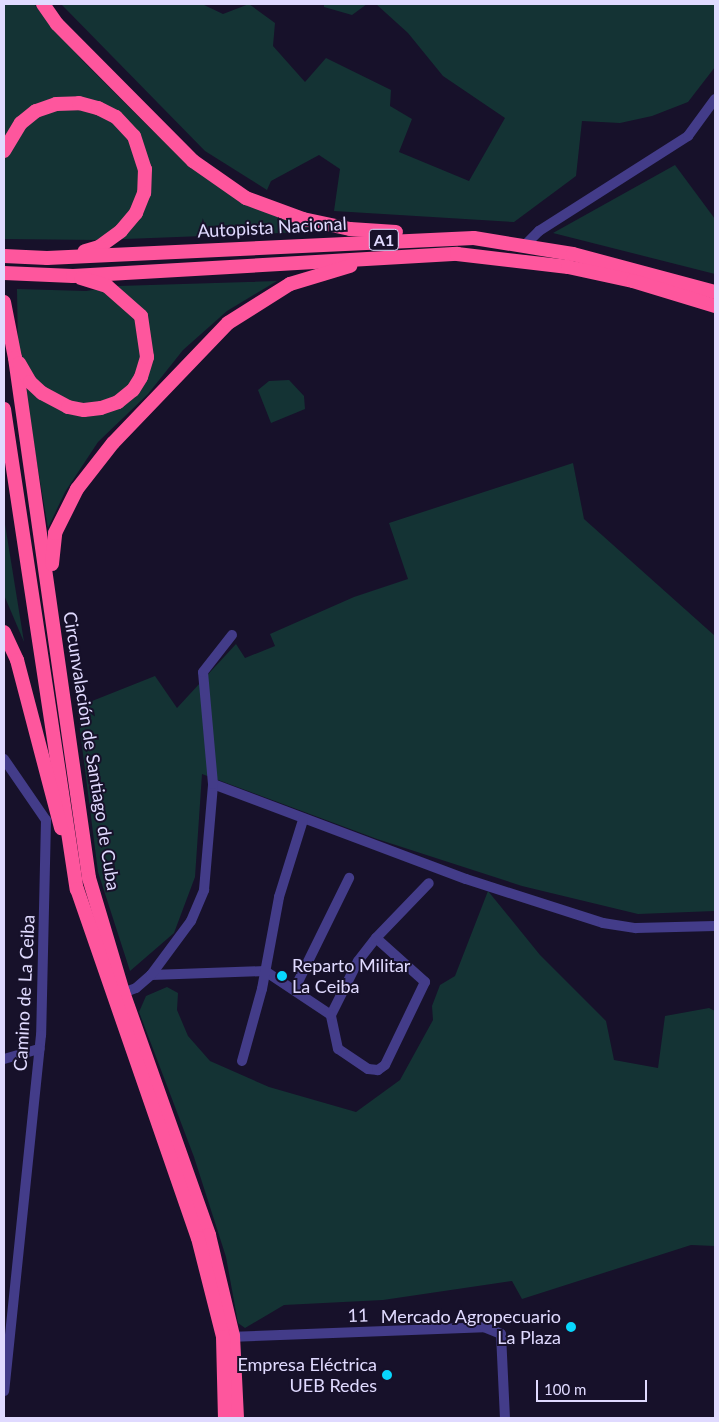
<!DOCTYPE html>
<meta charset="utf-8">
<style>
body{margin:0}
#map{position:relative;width:719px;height:1422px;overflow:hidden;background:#17112a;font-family:Lato,sans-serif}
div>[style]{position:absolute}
.green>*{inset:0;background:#143334}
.minor>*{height:10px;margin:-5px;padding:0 5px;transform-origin:5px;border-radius:5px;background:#433c89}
.highway>*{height:14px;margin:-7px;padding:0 7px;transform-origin:7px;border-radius:7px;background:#fe569d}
.dots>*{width:14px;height:14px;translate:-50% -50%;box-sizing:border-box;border:2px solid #17112a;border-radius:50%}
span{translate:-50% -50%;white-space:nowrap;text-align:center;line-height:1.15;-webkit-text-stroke:4px #17112a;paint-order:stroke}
.shield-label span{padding:1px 4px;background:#17112a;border:1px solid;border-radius:4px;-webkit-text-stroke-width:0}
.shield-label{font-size:16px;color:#e0daff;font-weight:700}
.street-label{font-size:18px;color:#e0daff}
.poi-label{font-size:18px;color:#e0daff}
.left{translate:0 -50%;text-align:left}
.right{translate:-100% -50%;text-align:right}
.frame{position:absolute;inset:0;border:5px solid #e0daff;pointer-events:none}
.scale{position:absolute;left:536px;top:1380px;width:111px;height:22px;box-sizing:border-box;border:2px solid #e0daff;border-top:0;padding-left:6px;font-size:15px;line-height:18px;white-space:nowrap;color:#e0daff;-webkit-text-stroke:4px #17112a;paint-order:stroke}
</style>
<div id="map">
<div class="green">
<i style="clip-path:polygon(4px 4px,34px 4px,82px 60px,151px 129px,192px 167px,245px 205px,333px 231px,99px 240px,4px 239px)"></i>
<i style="clip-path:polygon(61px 4px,202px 4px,223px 14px,249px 4px,275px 23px,273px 46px,305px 82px,326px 58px,391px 90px,390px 106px,412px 119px,399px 152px,469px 181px,505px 118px,443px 76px,408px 33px,376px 4px,715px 4px,715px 67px,688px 102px,652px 116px,620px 123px,582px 121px,576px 176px,514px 222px,334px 211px,340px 169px,319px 155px,271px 181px,267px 190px,205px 151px)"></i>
<i style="clip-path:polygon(324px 4px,367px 4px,352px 15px,324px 7px)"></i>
<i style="clip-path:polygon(675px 165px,715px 219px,715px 274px,553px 233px)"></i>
<i style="clip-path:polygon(277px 281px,227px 311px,183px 350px,148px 394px,98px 442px,65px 492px,48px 528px,18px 352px,17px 289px,86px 291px,118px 286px)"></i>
<i style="clip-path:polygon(289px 380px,304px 396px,305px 409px,271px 423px,258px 390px,269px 381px)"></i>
<i style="clip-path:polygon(573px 463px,584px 519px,715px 636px,715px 911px,638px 914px,522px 886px,377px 839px,202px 774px,195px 877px,174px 933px,130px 971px,98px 872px,77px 707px,155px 676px,177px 708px,236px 644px,245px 658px,275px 646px,270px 634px,354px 597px,408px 579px,389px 523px)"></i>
<i style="clip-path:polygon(4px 518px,24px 642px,4px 595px)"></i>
<i style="clip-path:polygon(488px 891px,540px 955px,606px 1021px,614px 1060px,658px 1068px,665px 1016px,709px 1008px,715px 1011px,715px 1246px,691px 1245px,522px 1299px,512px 1281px,383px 1300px,284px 1305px,245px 1328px,238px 1323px,226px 1257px,194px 1157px,139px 1012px,146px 996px,167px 987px,178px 993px,177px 1010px,188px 1036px,210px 1061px,269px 1087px,356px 1112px,400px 1080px,433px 1020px,432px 1006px,440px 985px,455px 976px)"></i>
</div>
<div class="minor">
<i style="left:525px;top:245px;width:20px;rotate:-45deg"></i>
<i style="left:539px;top:231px;width:177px;rotate:-32.5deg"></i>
<i style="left:688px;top:136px;width:46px;rotate:-53.9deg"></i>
<i style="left:4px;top:759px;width:74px;rotate:55.5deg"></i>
<i style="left:46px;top:820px;width:215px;rotate:91.3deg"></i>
<i style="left:41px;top:1035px;width:358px;rotate:95.9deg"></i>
<i style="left:213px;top:784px;width:270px;rotate:20.6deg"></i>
<i style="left:466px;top:879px;width:144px;rotate:17.8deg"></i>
<i style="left:603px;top:923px;width:33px;rotate:9deg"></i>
<i style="left:636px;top:928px;width:79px;rotate:-1.5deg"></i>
<i style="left:376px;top:938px;width:66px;rotate:41.9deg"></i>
<i style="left:425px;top:982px;width:92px;rotate:115.7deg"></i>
<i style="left:385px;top:1065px;width:9px;rotate:144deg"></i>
<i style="left:378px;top:1070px;width:10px;rotate:-174deg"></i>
<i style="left:368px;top:1069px;width:36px;rotate:-146deg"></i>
<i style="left:338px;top:1049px;width:35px;rotate:-102deg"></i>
<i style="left:331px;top:1015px;width:60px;rotate:-63.4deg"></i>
<i style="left:358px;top:961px;width:29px;rotate:-52deg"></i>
<i style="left:376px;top:938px;width:76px;rotate:-46.1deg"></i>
<i style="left:151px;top:975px;width:114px;rotate:-2deg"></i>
<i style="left:265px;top:971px;width:79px;rotate:33.7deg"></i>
<i style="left:294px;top:990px;width:125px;rotate:-63.8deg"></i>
<i style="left:117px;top:995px;width:20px;rotate:-20deg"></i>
<i style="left:136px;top:988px;width:20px;rotate:-41deg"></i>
<i style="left:151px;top:975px;width:67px;rotate:-53.5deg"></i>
<i style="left:191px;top:921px;width:34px;rotate:-67deg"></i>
<i style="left:204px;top:890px;width:106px;rotate:-85.1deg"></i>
<i style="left:213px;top:784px;width:112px;rotate:-95.1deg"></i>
<i style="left:203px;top:672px;width:47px;rotate:-51.9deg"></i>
<i style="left:4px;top:1059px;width:37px;rotate:-16deg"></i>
<i style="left:242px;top:1061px;width:75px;rotate:-74.5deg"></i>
<i style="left:262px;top:989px;width:94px;rotate:-79.5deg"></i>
<i style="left:279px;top:897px;width:81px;rotate:-72.7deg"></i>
<i style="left:228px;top:1337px;width:256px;rotate:-2.2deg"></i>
<i style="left:484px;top:1327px;width:18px;rotate:22deg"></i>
<i style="left:501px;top:1334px;width:84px;rotate:87.3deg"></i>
</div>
<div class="highway">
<i style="left:43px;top:4px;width:24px;rotate:55deg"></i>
<i style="left:57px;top:24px;width:193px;rotate:45.2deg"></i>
<i style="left:193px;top:161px;width:65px;rotate:34.9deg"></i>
<i style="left:246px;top:198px;width:61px;rotate:20.2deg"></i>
<i style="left:303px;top:219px;width:48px;rotate:12deg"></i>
<i style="left:350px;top:229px;width:46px;rotate:3.7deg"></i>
<i style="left:4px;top:151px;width:33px;rotate:-59deg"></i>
<i style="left:21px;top:123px;width:19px;rotate:-39deg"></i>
<i style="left:36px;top:111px;width:21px;rotate:-19deg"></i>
<i style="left:56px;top:104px;width:23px;rotate:-2deg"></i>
<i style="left:79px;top:103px;width:20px;rotate:15deg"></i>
<i style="left:98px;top:108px;width:20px;rotate:27deg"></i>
<i style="left:116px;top:117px;width:26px;rotate:47deg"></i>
<i style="left:134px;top:136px;width:35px;rotate:72deg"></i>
<i style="left:145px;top:169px;width:24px;rotate:92deg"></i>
<i style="left:144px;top:193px;width:22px;rotate:112deg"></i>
<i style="left:136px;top:213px;width:23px;rotate:130deg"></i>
<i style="left:121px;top:231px;width:27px;rotate:144deg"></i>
<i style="left:99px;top:247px;width:15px;rotate:164deg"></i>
<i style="left:4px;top:256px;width:43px;rotate:2.7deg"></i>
<i style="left:47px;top:258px;width:427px;rotate:-2.7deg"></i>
<i style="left:474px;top:238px;width:100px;rotate:9.2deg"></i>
<i style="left:573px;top:254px;width:147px;rotate:15deg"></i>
<i style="left:4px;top:273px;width:69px;rotate:2.5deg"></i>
<i style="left:73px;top:276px;width:385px;rotate:-3.3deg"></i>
<i style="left:457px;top:254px;width:112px;rotate:6.7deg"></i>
<i style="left:568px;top:267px;width:66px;rotate:12.2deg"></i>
<i style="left:633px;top:281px;width:86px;rotate:17deg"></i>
<i style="left:4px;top:302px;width:57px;rotate:78.9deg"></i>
<i style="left:15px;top:358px;width:525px;rotate:81.9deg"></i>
<i style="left:89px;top:878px;width:119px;rotate:73.4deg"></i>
<i style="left:123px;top:992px;width:258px;rotate:70.5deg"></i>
<i style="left:209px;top:1235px;width:104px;rotate:76.6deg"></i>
<i style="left:233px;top:1336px;width:82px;rotate:87.2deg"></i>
<i style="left:19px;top:363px;width:22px;rotate:60deg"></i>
<i style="left:30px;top:382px;width:16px;rotate:43deg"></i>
<i style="left:42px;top:393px;width:30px;rotate:28deg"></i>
<i style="left:68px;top:407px;width:16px;rotate:11deg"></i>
<i style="left:84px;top:410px;width:17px;rotate:-7deg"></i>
<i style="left:101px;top:408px;width:18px;rotate:-19deg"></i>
<i style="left:118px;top:402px;width:19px;rotate:-39deg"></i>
<i style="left:133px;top:390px;width:15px;rotate:-58deg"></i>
<i style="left:141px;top:377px;width:21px;rotate:-73deg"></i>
<i style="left:147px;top:357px;width:41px;rotate:-98.3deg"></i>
<i style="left:141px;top:316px;width:45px;rotate:-138.6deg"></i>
<i style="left:107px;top:286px;width:27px;rotate:-163deg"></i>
<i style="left:4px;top:409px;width:486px;rotate:81.4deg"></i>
<i style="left:77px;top:889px;width:369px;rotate:70.9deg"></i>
<i style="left:198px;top:1238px;width:102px;rotate:75.8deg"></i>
<i style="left:223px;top:1337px;width:81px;rotate:88.6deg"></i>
<i style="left:52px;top:564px;width:31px;rotate:-84deg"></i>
<i style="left:55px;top:533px;width:49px;rotate:-63.4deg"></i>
<i style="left:77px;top:489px;width:58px;rotate:-52deg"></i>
<i style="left:113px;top:443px;width:166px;rotate:-46.2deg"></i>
<i style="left:228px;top:323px;width:73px;rotate:-32.2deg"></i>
<i style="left:290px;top:284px;width:63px;rotate:-16.7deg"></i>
<i style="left:4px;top:632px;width:31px;rotate:65deg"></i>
<i style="left:17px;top:660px;width:174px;rotate:75.3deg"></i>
</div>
<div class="dots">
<i style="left:282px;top:976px;background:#08d7fd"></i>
<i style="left:571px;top:1327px;background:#08d7fd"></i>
<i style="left:387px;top:1375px;background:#08d7fd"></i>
</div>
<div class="shield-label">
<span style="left:384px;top:240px">A1</span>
</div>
<div class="street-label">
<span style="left:272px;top:227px;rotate:-3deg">Autopista Nacional</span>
<span style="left:92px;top:751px;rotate:81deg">Circunvalación de Santiago de Cuba</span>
<span style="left:24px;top:993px;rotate:-87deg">Camino de La Ceiba</span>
<span style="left:358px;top:1315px;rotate:-2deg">11</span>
</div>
<div class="poi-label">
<span class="left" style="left:292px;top:976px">Reparto Militar<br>La Ceiba</span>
<span class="right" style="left:561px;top:1327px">Mercado Agropecuario<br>La Plaza</span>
<span class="right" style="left:377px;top:1375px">Empresa Eléctrica<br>UEB Redes</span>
</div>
<div class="frame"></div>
<div class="scale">100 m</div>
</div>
